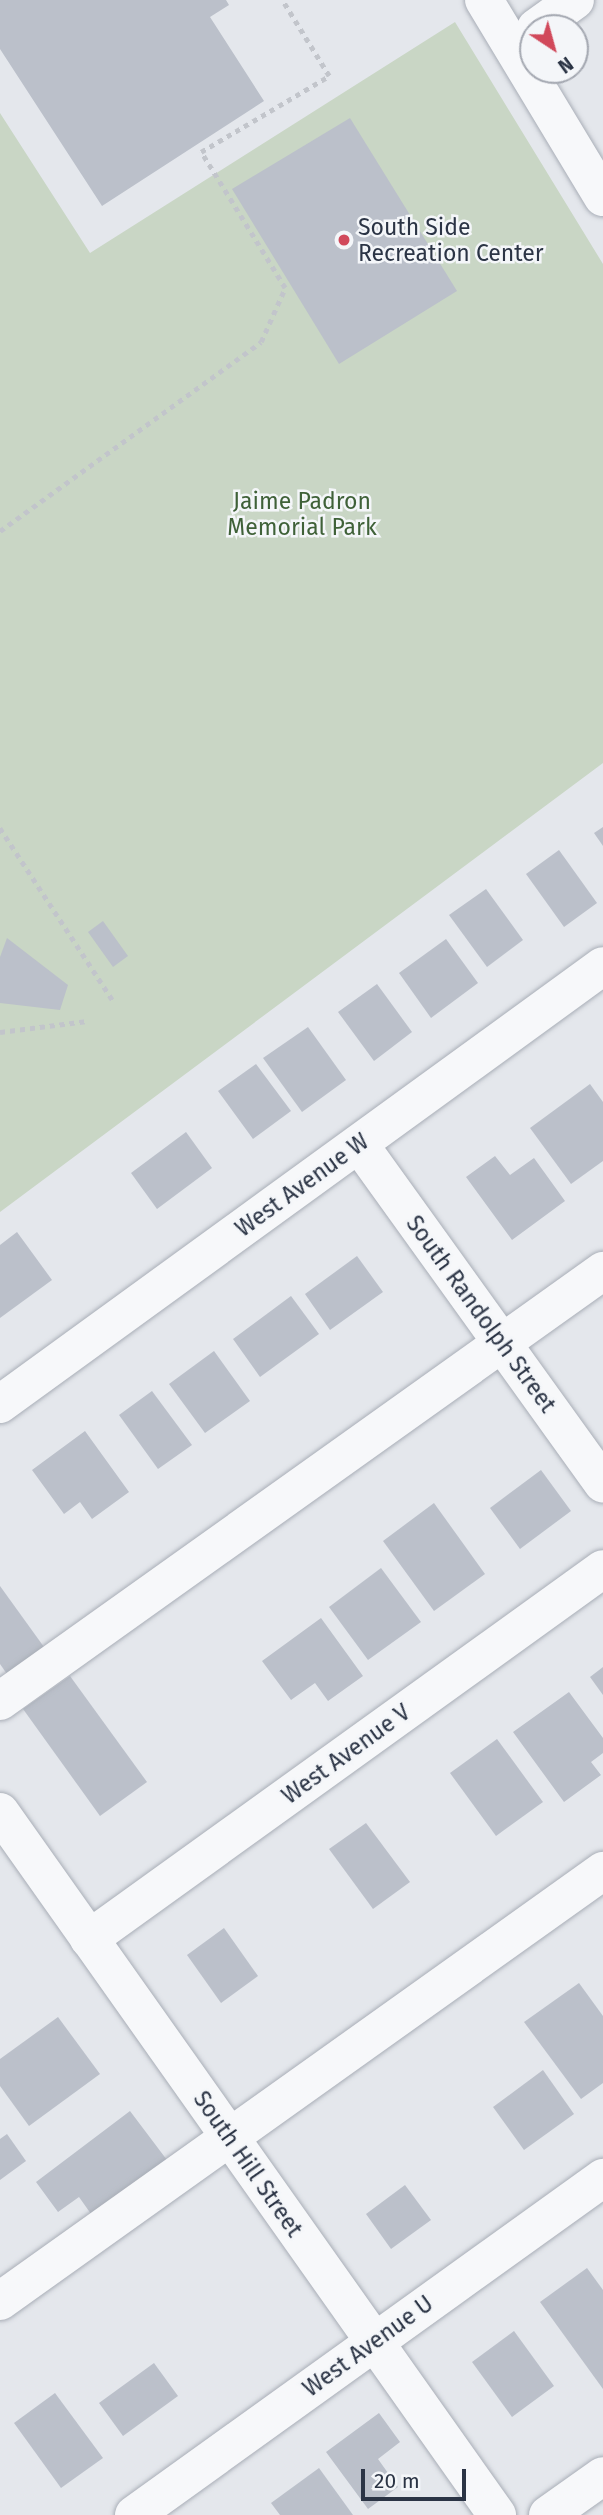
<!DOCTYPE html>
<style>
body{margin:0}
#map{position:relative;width:603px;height:2515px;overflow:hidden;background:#e4e7ec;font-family:"Fira Sans",sans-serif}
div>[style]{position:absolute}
.green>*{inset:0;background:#c9d6c5}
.building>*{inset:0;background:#bbc0ca}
.path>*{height:4.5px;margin-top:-2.25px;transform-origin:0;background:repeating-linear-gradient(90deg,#c2c5cb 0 5px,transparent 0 10px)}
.roads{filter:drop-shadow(0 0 2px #a9aeb7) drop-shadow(0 0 2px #a9aeb7)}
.minor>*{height:38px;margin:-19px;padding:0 19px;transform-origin:19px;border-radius:19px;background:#f7f8fa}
.dots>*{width:19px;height:19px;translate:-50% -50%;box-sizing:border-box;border:4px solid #f4f6f9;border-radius:50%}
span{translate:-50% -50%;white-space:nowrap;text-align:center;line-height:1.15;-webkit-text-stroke:5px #f4f6f9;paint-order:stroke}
.poi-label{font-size:23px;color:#2b3445}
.left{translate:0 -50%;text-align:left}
.park-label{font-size:23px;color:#3f6138}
.street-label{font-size:23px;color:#2b3445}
.north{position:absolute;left:519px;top:14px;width:70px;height:70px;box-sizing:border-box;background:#f4f6f9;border:2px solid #a4a8b1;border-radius:50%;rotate:144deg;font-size:19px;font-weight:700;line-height:28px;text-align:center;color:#2b3445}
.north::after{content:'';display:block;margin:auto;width:24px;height:32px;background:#d1495b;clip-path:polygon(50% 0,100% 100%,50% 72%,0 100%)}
.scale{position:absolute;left:361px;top:2469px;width:105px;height:32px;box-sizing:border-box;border:4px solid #2b3445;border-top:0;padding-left:9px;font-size:21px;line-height:24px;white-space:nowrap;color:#2b3445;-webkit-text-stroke:5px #f4f6f9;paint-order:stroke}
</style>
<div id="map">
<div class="green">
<i style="clip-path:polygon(455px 22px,603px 264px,603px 763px,0 1212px,0 113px,90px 253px)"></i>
</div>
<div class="building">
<i style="clip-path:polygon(0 0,226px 0,229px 5px,210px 17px,264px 101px,102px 206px,0 49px)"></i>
<i style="clip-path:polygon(350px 118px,457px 291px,339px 364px,232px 189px)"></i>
<i style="clip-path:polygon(603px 827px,603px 846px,594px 833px)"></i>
<i style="clip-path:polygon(559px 850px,597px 903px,564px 927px,526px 874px)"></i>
<i style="clip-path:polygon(486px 889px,523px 940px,487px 967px,449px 915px)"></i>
<i style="clip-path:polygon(103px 921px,128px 956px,113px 967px,88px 932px)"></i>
<i style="clip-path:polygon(7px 938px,68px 985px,60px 1010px,0 1003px,0 957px)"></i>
<i style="clip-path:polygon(446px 939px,478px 983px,431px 1018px,399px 973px)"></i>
<i style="clip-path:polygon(377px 984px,412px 1032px,374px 1061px,338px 1012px)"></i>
<i style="clip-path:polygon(308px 1027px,346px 1080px,302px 1112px,263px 1058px)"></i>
<i style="clip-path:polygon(256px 1064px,291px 1111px,253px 1139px,218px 1091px)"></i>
<i style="clip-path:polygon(590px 1084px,603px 1102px,603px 1161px,571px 1184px,530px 1128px)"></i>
<i style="clip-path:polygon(186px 1132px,212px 1168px,157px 1209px,131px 1173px)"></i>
<i style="clip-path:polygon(495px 1156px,510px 1175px,534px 1158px,565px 1201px,512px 1240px,466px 1177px)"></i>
<i style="clip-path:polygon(17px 1232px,52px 1280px,0 1318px,0 1245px)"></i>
<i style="clip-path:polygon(357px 1256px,383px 1292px,330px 1330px,305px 1294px)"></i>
<i style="clip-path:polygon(291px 1296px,319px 1334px,260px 1377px,233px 1339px)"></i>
<i style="clip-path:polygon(214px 1351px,250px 1401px,205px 1433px,169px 1384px)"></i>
<i style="clip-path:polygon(152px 1391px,192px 1445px,158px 1469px,119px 1415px)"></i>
<i style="clip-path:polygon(85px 1431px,129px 1492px,92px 1519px,80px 1502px,64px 1514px,32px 1470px)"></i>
<i style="clip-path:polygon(541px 1470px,571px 1511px,520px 1549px,490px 1508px)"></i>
<i style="clip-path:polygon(434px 1503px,485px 1574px,434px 1611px,383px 1541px)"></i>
<i style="clip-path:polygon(381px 1568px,421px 1622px,368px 1660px,329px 1607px)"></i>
<i style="clip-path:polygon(0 1586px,44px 1647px,7px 1674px,0 1664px)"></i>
<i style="clip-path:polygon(321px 1618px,363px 1676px,328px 1701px,315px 1683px,291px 1700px,262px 1661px)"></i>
<i style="clip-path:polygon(603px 1667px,603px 1695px,590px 1677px)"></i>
<i style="clip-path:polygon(70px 1676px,147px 1782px,100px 1816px,23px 1709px)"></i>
<i style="clip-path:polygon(569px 1692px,603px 1738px,603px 1753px,591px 1762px,601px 1775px,564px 1802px,513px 1732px)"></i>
<i style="clip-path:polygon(497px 1739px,543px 1802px,496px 1836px,450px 1773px)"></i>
<i style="clip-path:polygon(366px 1823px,410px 1882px,373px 1909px,329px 1849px)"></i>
<i style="clip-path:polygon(224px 1928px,258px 1976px,221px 2003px,187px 1955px)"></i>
<i style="clip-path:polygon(579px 1983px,603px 2016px,603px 2083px,581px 2099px,524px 2022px)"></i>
<i style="clip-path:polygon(58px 2017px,100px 2074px,29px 2126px,0 2086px,0 2059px)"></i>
<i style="clip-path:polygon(543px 2070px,574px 2114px,524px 2150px,493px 2107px)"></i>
<i style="clip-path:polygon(130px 2111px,170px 2164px,96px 2221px,79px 2197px,58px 2212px,36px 2182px)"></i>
<i style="clip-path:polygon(7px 2134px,26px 2161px,0 2180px,0 2139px)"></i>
<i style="clip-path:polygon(405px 2185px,431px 2220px,391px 2249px,366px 2214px)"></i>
<i style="clip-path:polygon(587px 2268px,603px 2290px,603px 2389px,540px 2302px)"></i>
<i style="clip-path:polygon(514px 2331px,554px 2386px,512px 2417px,472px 2362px)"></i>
<i style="clip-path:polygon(154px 2363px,178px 2396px,123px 2436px,99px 2403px)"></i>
<i style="clip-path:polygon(55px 2393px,103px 2458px,61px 2488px,14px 2423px)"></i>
<i style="clip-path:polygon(379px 2413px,400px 2442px,378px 2459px,398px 2487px,368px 2509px,326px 2452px)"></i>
<i style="clip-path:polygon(319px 2468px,353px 2515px,280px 2515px,271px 2503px)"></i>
</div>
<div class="path">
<i style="left:0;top:531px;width:322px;rotate:-35.9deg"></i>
<i style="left:261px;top:342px;width:59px;rotate:-66deg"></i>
<i style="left:285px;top:288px;width:160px;rotate:-121.7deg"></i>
<i style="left:201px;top:152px;width:149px;rotate:-30.7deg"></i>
<i style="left:329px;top:76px;width:89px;rotate:-121.7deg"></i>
<i style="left:0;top:828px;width:208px;rotate:56.8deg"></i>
<i style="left:0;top:1032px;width:88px;rotate:-7.2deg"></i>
</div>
<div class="roads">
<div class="minor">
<i style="left:484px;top:0;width:230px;rotate:58.9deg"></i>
<i style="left:536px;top:28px;width:48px;rotate:-35.7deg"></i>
<i style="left:359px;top:1144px;width:418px;rotate:54.3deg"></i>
<i style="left:0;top:1404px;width:745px;rotate:-35.99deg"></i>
<i style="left:0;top:1701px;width:741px;rotate:-35.49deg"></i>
<i style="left:0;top:1812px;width:861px;rotate:54.74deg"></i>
<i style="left:89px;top:1939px;width:633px;rotate:-35.75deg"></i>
<i style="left:0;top:2301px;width:741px;rotate:-35.49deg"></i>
<i style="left:134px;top:2515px;width:578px;rotate:-35.7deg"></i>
<i style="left:548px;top:2515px;width:67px;rotate:-35.3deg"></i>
</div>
</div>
<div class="dots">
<i style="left:344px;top:240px;background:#d1495b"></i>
</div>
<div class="poi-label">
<span class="left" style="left:358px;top:240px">South Side<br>Recreation Center</span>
</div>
<div class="park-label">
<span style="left:302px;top:514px">Jaime Padron<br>Memorial Park</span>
</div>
<div class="street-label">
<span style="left:302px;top:1185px;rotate:-36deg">West Avenue W</span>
<span style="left:481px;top:1314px;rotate:54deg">South Randolph Street</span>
<span style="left:346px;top:1754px;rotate:-36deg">West Avenue V</span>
<span style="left:248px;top:2164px;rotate:55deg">South Hill Street</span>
<span style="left:368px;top:2346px;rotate:-36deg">West Avenue U</span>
</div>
<div class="north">N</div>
<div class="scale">20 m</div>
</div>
